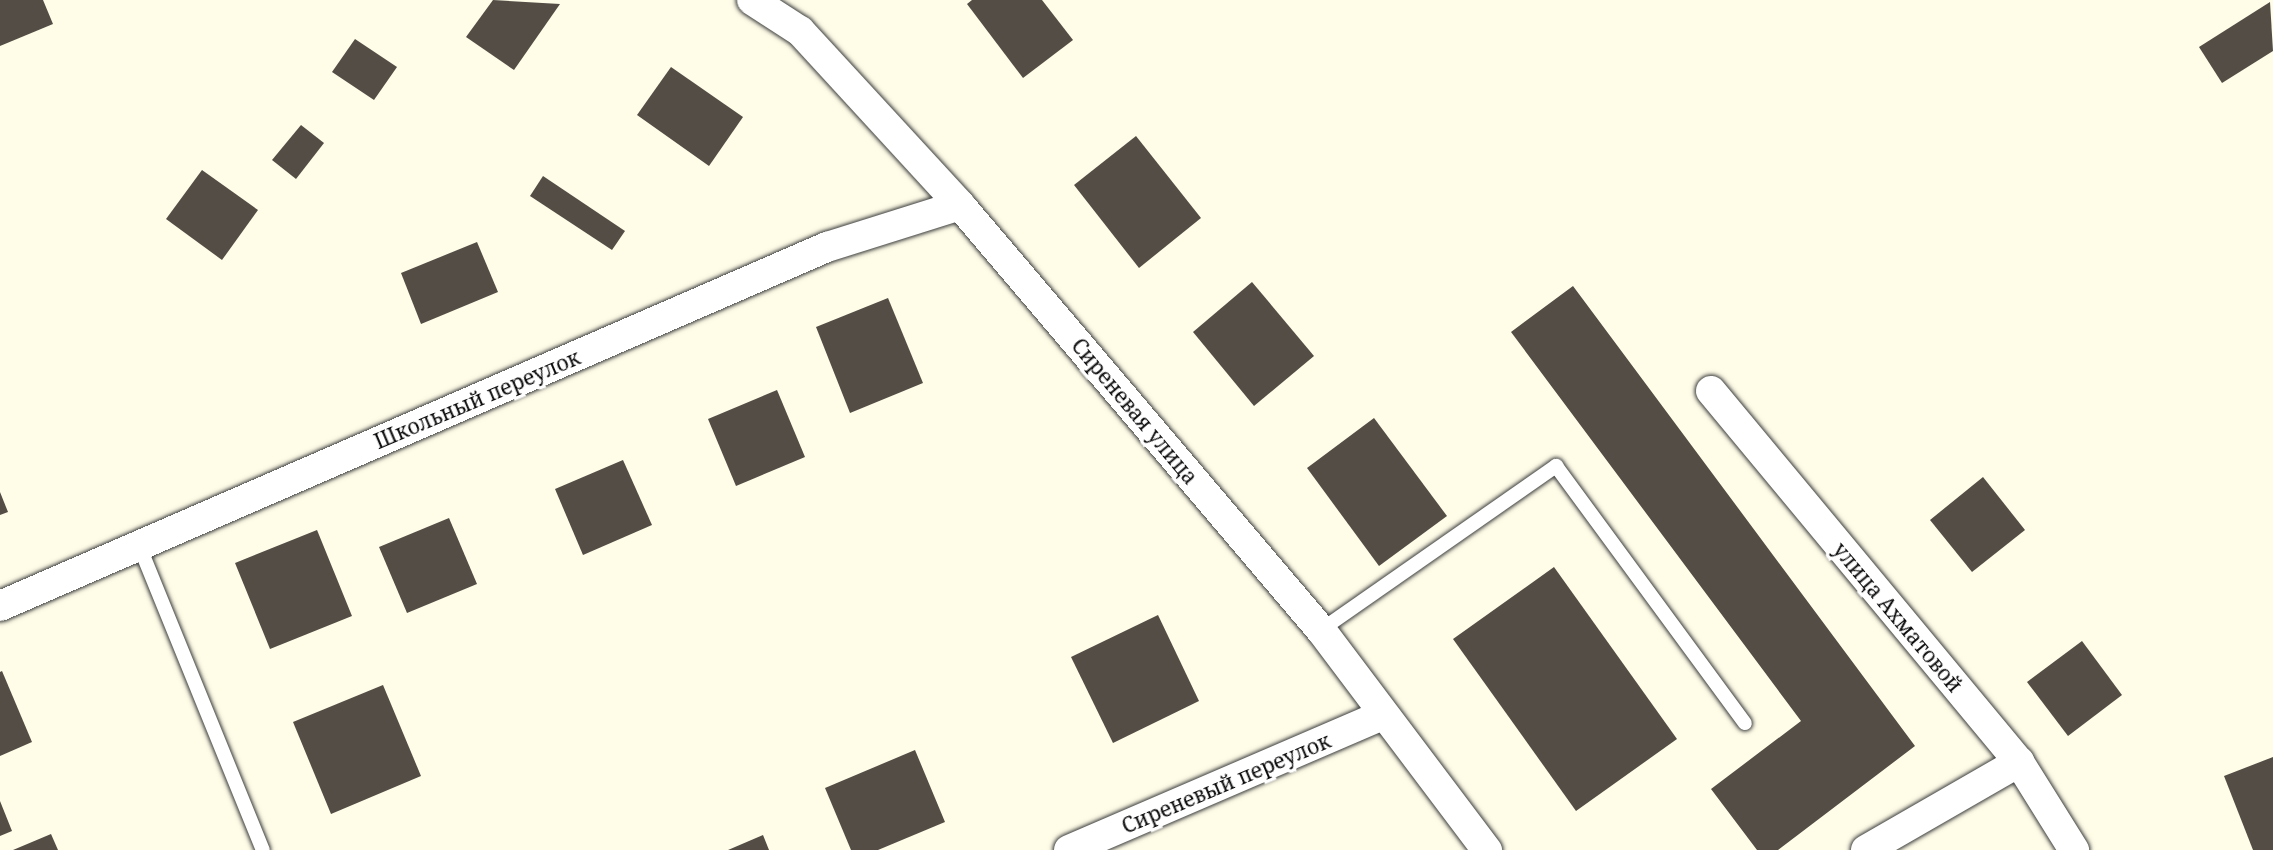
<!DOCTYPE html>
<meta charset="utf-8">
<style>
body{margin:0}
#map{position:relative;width:2273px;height:850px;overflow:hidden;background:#fffde8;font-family:"Noto Serif",serif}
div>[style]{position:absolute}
.building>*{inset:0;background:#534d46}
.roads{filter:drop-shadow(0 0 2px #3d3d3d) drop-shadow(0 0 2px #3d3d3d)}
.lane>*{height:14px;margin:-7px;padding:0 7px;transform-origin:7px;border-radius:7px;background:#fff}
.street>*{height:30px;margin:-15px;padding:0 15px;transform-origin:15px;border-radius:15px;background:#fff}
span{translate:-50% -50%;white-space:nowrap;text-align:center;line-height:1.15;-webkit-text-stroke:7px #fff;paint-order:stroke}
.street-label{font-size:21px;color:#0a0a0a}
</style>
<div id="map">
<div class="building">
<i style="clip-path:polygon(0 0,43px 0,53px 24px,0 46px)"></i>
<i style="clip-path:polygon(493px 0,560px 4px,514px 70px,466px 37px)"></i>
<i style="clip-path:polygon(972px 0,1042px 0,1073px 40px,1023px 78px,967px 4px)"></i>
<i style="clip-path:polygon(2270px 2px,2273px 51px,2222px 83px,2199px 47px)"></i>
<i style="clip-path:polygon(355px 39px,397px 67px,374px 100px,332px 72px)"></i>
<i style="clip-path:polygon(671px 67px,743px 117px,709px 166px,637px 115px)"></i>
<i style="clip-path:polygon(301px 125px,324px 143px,296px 179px,272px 160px)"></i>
<i style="clip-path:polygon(1136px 136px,1201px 218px,1139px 268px,1074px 185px)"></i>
<i style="clip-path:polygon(202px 170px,258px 210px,222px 260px,166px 219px)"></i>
<i style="clip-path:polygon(543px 176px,625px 231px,612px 250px,530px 196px)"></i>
<i style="clip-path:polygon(477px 242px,498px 292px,421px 324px,401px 273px)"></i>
<i style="clip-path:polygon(1252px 282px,1314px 356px,1254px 406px,1193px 332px)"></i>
<i style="clip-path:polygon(1573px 286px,1915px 746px,1778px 850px,1757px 850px,1711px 789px,1801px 721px,1511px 332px)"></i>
<i style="clip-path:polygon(888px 298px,923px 383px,850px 413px,816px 327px)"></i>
<i style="clip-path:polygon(777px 390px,805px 457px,736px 486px,708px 419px)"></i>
<i style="clip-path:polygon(1374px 418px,1447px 516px,1379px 566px,1307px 468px)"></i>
<i style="clip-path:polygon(623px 460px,652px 525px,583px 555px,555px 489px)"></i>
<i style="clip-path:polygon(1983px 477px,2025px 530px,1972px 572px,1930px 520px)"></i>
<i style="clip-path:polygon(0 492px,8px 512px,0 515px)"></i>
<i style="clip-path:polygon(449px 518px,477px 584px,407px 613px,379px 547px)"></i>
<i style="clip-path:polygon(317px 530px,352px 616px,270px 649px,235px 563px)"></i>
<i style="clip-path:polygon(1554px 567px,1677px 739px,1576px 811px,1453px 639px)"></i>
<i style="clip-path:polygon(1158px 615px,1199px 701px,1113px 743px,1071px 657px)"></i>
<i style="clip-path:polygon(2082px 641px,2122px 695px,2068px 736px,2027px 682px)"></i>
<i style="clip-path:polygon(2px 671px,32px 742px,0 756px,0 672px)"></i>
<i style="clip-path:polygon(383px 685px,421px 776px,331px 814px,293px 722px)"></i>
<i style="clip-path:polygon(915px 750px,945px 822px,878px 850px,851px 850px,825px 788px)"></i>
<i style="clip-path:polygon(2273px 757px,2273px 850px,2253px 850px,2224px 776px)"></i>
<i style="clip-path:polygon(0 801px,12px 831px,0 836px)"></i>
<i style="clip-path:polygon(51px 834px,58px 850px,13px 850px)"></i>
<i style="clip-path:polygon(763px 835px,769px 850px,728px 850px)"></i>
</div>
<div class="roads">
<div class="lane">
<i style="left:139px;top:545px;width:329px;rotate:67.9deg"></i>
<i style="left:1321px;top:630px;width:287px;rotate:-34.9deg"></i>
<i style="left:1556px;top:466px;width:319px;rotate:53.7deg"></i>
</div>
<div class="street">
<i style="left:752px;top:0;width:57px;rotate:32.9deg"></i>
<i style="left:800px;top:31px;width:236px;rotate:47.4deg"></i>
<i style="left:960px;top:205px;width:558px;rotate:49.66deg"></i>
<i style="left:1321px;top:630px;width:276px;rotate:53deg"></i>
<i style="left:1711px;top:391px;width:482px;rotate:50.3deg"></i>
<i style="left:2019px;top:762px;width:104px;rotate:58deg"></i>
<i style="left:0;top:606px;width:902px;rotate:-23.47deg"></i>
<i style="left:827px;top:247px;width:139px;rotate:-17.5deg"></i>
<i style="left:1069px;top:850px;width:342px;rotate:-23.3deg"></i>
<i style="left:1866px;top:850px;width:177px;rotate:-29.9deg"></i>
</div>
</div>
<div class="street-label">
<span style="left:477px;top:399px;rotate:-23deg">Школьный переулок</span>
<span style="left:1135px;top:411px;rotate:50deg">Сиреневая улица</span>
<span style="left:1898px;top:617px;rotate:50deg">улица Ахматовой</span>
<span style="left:1226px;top:783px;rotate:-23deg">Сиреневый переулок</span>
</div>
</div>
